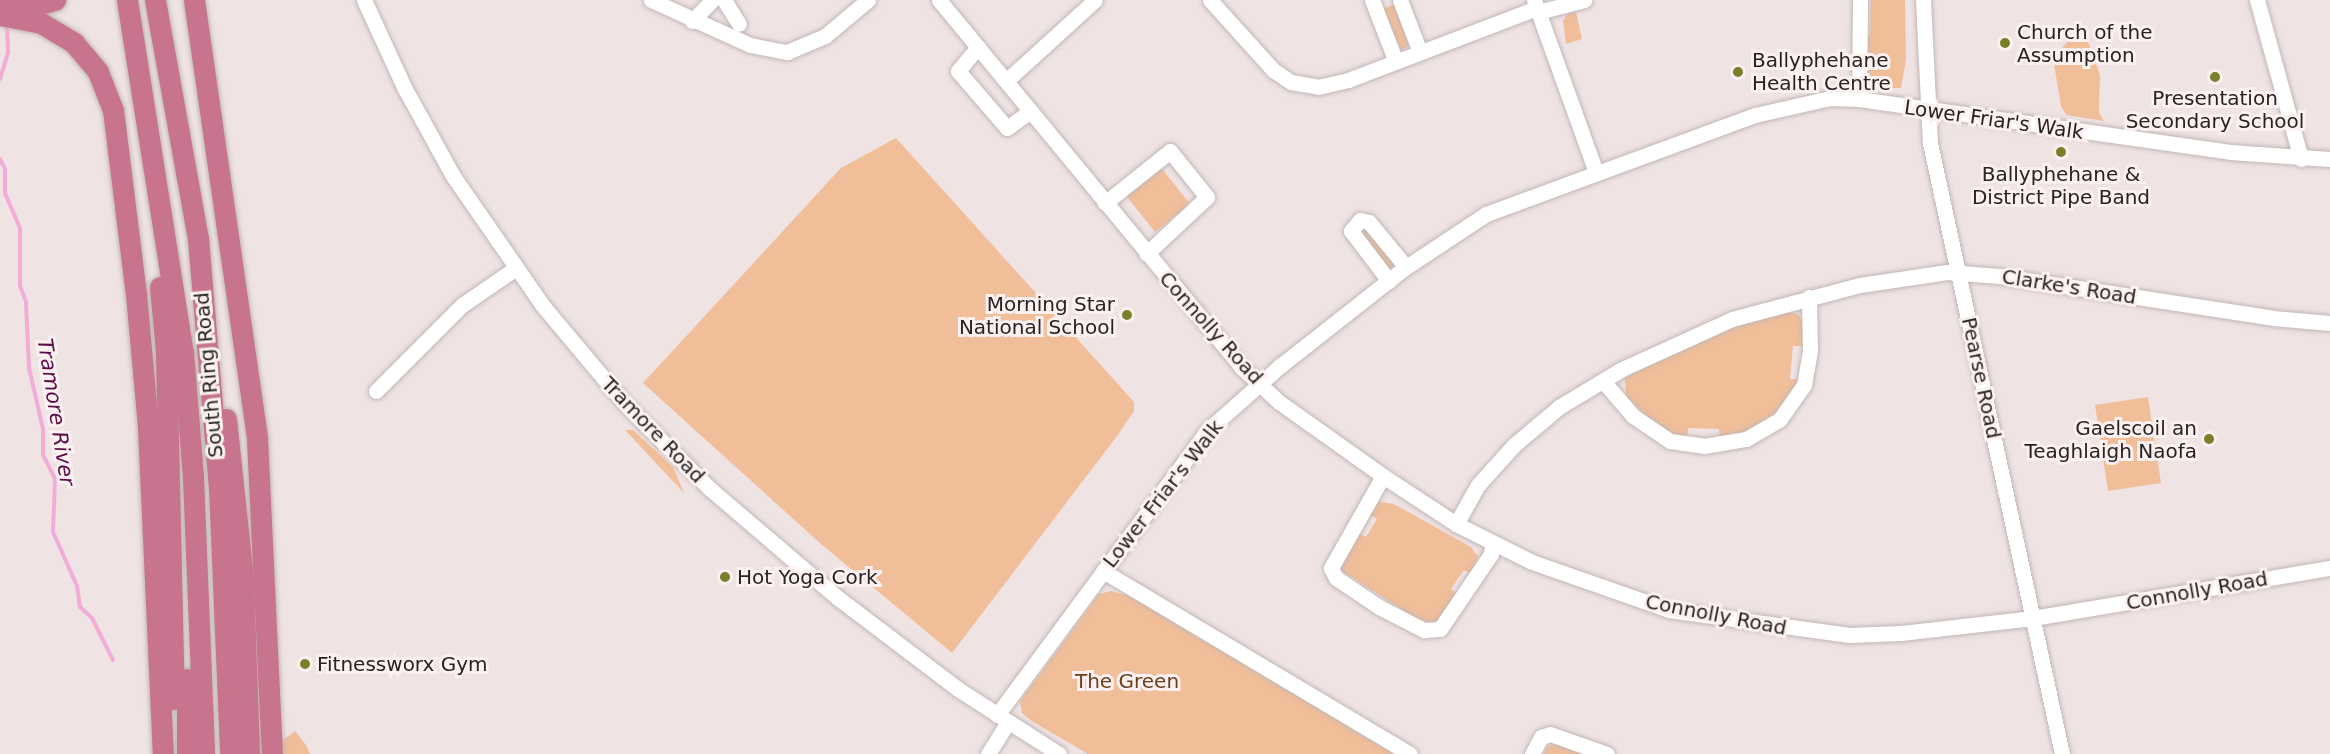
<!DOCTYPE html>
<style>
body{margin:0}
#map{position:relative;width:2330px;height:754px;overflow:hidden;background:#efe3e3;font-family:"DejaVu Sans",sans-serif}
div>[style]{position:absolute}
.green>*{inset:0;background:#f1be9a}
.stream>*{height:4px;margin:-2px;padding:0 2px;transform-origin:2px;border-radius:2px;background:#f3acd7}
.roads{filter:drop-shadow(0 0 2px #c2b7b6) drop-shadow(0 0 2px #c2b7b6)}
.minor>*{height:15px;margin:-7.5px;padding:0 7.5px;transform-origin:7.5px;border-radius:7.5px;background:#fff}
.highway>*{height:21px;margin:-10.5px;padding:0 10.5px;transform-origin:10.5px;border-radius:10.5px;background:#c8748e}
.dots>*{width:16px;height:16px;translate:-50% -50%;box-sizing:border-box;border:3px solid #fcf0f0;border-radius:50%}
span{translate:-50% -50%;white-space:nowrap;text-align:center;line-height:1.15;-webkit-text-stroke:6px #fcf0f0;paint-order:stroke}
.poi-label{font-size:20px;color:#272322}
.left{translate:0 -50%;text-align:left}
.right{translate:-100% -50%;text-align:right}
.street-label{font-size:20px;color:#272322}
.park-label{font-size:20px;color:#6b3f1c}
.water-label{font-size:21px;color:#5e0c48;font-style:italic}
</style>
<div id="map">
<div class="green">
<i style="clip-path:polygon(1871px 0,1905px 0,1906px 60px,1901px 88px,1872px 88px,1864px 82px,1864px 40px,1870px 35px)"></i>
<i style="clip-path:polygon(1398px 3px,1411px 44px,1402px 50px,1380px 10px)"></i>
<i style="clip-path:polygon(1576px 12px,1582px 39px,1566px 44px,1563px 21px,1567px 14px)"></i>
<i style="clip-path:polygon(2078px 30px,2087px 39px,2100px 75px,2099px 113px,2104px 121px,2066px 115px,2061px 106px,2053px 58px)"></i>
<i style="clip-path:polygon(896px 138px,1134px 402px,1134px 411px,1117px 436px,952px 653px,821px 544px,643px 383px,841px 168px)"></i>
<i style="clip-path:polygon(1159px 165px,1190px 204px,1155px 232px,1124px 193px)"></i>
<i style="clip-path:polygon(1365px 227px,1396px 263px,1391px 268px,1388px 270px,1358px 231px)"></i>
<i style="clip-path:polygon(1783px 311px,1798px 314px,1802px 321px,1804px 346px,1793px 346px,1790px 379px,1801px 379px,1782px 409px,1746px 435px,1720px 440px,1719px 429px,1688px 428px,1687px 439px,1680px 437px,1657px 426px,1626px 396px,1625px 379px,1648px 362px,1754px 318px)"></i>
<i style="clip-path:polygon(2148px 397px,2161px 483px,2108px 491px,2095px 405px)"></i>
<i style="clip-path:polygon(625px 430px,633px 430px,673px 467px,684px 493px)"></i>
<i style="clip-path:polygon(1380px 502px,1394px 504px,1471px 547px,1478px 557px,1471px 574px,1464px 570px,1451px 589px,1458px 594px,1441px 618px,1431px 623px,1423px 623px,1339px 569px,1338px 563px,1355px 532px,1366px 537px,1377px 519px,1367px 513px)"></i>
<i style="clip-path:polygon(1111px 591px,1129px 596px,1394px 754px,1088px 754px,1030px 720px,1022px 713px,1020px 701px,1099px 594px)"></i>
<i style="clip-path:polygon(295px 731px,306px 745px,310px 754px,281px 754px,280px 742px)"></i>
<i style="clip-path:polygon(1556px 743px,1581px 754px,1544px 754px,1547px 747px)"></i>
</div>
<div class="stream">
<i style="left:0;top:79px;width:28px;rotate:-73deg"></i>
<i style="left:8px;top:52px;width:27px;rotate:-92deg"></i>
<i style="left:0;top:159px;width:11px;rotate:63deg"></i>
<i style="left:5px;top:169px;width:24px;rotate:90deg"></i>
<i style="left:5px;top:193px;width:39px;rotate:67deg"></i>
<i style="left:20px;top:229px;width:57px;rotate:90deg"></i>
<i style="left:20px;top:286px;width:17px;rotate:69deg"></i>
<i style="left:26px;top:302px;width:66px;rotate:87.4deg"></i>
<i style="left:29px;top:368px;width:63px;rotate:77.1deg"></i>
<i style="left:43px;top:429px;width:26px;rotate:90deg"></i>
<i style="left:43px;top:455px;width:27px;rotate:63deg"></i>
<i style="left:55px;top:479px;width:53px;rotate:92.2deg"></i>
<i style="left:53px;top:532px;width:59px;rotate:66deg"></i>
<i style="left:77px;top:586px;width:21px;rotate:82deg"></i>
<i style="left:80px;top:607px;width:16px;rotate:43deg"></i>
<i style="left:92px;top:618px;width:47px;rotate:63.4deg"></i>
</div>
<div class="roads">
<div class="minor">
<i style="left:364px;top:0;width:98px;rotate:65.3deg"></i>
<i style="left:405px;top:89px;width:99px;rotate:61.1deg"></i>
<i style="left:453px;top:176px;width:158px;rotate:55.3deg"></i>
<i style="left:543px;top:306px;width:129px;rotate:50deg"></i>
<i style="left:626px;top:405px;width:117px;rotate:45deg"></i>
<i style="left:709px;top:488px;width:170px;rotate:40.5deg"></i>
<i style="left:838px;top:598px;width:151px;rotate:37.2deg"></i>
<i style="left:958px;top:689px;width:120px;rotate:32.8deg"></i>
<i style="left:651px;top:0;width:109px;rotate:24.4deg"></i>
<i style="left:750px;top:45px;width:38px;rotate:11deg"></i>
<i style="left:787px;top:52px;width:41px;rotate:-22.8deg"></i>
<i style="left:825px;top:36px;width:56px;rotate:-39.9deg"></i>
<i style="left:724px;top:0;width:28px;rotate:58deg"></i>
<i style="left:939px;top:0;width:475px;rotate:50.5deg"></i>
<i style="left:1241px;top:367px;width:52px;rotate:42.6deg"></i>
<i style="left:1279px;top:402px;width:128px;rotate:35.4deg"></i>
<i style="left:1383px;top:476px;width:87px;rotate:33.3deg"></i>
<i style="left:1456px;top:524px;width:85px;rotate:26.6deg"></i>
<i style="left:1532px;top:562px;width:145px;rotate:19.3deg"></i>
<i style="left:1669px;top:610px;width:182px;rotate:7.9deg"></i>
<i style="left:1849px;top:635px;width:52px;rotate:-2.2deg"></i>
<i style="left:1901px;top:633px;width:133px;rotate:-6.5deg"></i>
<i style="left:2033px;top:618px;width:301px;rotate:-9.6deg"></i>
<i style="left:1210px;top:0;width:94px;rotate:48deg"></i>
<i style="left:1273px;top:70px;width:22px;rotate:34deg"></i>
<i style="left:1291px;top:82px;width:27px;rotate:10deg"></i>
<i style="left:1318px;top:87px;width:31px;rotate:-13deg"></i>
<i style="left:1348px;top:80px;width:202px;rotate:-20.9deg"></i>
<i style="left:1372px;top:0;width:66px;rotate:68.8deg"></i>
<i style="left:1400px;top:0;width:56px;rotate:69deg"></i>
<i style="left:1534px;top:0;width:183px;rotate:70.2deg"></i>
<i style="left:1923px;top:0;width:143px;rotate:87.2deg"></i>
<i style="left:1930px;top:143px;width:625px;rotate:77.81deg"></i>
<i style="left:2257px;top:0;width:165px;rotate:74.5deg"></i>
<i style="left:1538px;top:12px;width:48px;rotate:-14.6deg"></i>
<i style="left:692px;top:21px;width:29px;rotate:-46deg"></i>
<i style="left:978px;top:47px;width:31px;rotate:130deg"></i>
<i style="left:958px;top:71px;width:75px;rotate:49.3deg"></i>
<i style="left:1007px;top:128px;width:29px;rotate:-36deg"></i>
<i style="left:1006px;top:81px;width:120px;rotate:-42.3deg"></i>
<i style="left:1859px;top:99px;width:99px;rotate:-89.4deg"></i>
<i style="left:1105px;top:203px;width:83px;rotate:-38.7deg"></i>
<i style="left:1170px;top:151px;width:59px;rotate:51.2deg"></i>
<i style="left:1207px;top:197px;width:83px;rotate:136.9deg"></i>
<i style="left:1389px;top:281px;width:63px;rotate:-127.2deg"></i>
<i style="left:1351px;top:231px;width:14px;rotate:-51deg"></i>
<i style="left:1360px;top:220px;width:9px;rotate:13deg"></i>
<i style="left:1369px;top:222px;width:58px;rotate:50.6deg"></i>
<i style="left:1603px;top:381px;width:46px;rotate:49.4deg"></i>
<i style="left:1633px;top:416px;width:45px;rotate:34deg"></i>
<i style="left:1670px;top:441px;width:34px;rotate:8deg"></i>
<i style="left:1704px;top:446px;width:43px;rotate:-9.5deg"></i>
<i style="left:1746px;top:439px;width:39px;rotate:-30deg"></i>
<i style="left:1780px;top:419px;width:42px;rotate:-54.8deg"></i>
<i style="left:1804px;top:385px;width:36px;rotate:-80deg"></i>
<i style="left:1810px;top:350px;width:53px;rotate:-91.1deg"></i>
<i style="left:376px;top:391px;width:122px;rotate:-45deg"></i>
<i style="left:462px;top:305px;width:65px;rotate:-34.4deg"></i>
<i style="left:1383px;top:476px;width:106px;rotate:119.5deg"></i>
<i style="left:1331px;top:568px;width:11px;rotate:63deg"></i>
<i style="left:1336px;top:578px;width:52px;rotate:34deg"></i>
<i style="left:1379px;top:607px;width:51px;rotate:27.1deg"></i>
<i style="left:1424px;top:630px;width:16px;rotate:-4deg"></i>
<i style="left:1440px;top:629px;width:91px;rotate:-55.8deg"></i>
<i style="left:1491px;top:554px;width:10px;rotate:-84deg"></i>
<i style="left:1456px;top:524px;width:45px;rotate:-60.6deg"></i>
<i style="left:1478px;top:485px;width:54px;rotate:-48deg"></i>
<i style="left:1514px;top:445px;width:59px;rotate:-40.2deg"></i>
<i style="left:1559px;top:407px;width:74px;rotate:-31.1deg"></i>
<i style="left:1622px;top:369px;width:121px;rotate:-24.4deg"></i>
<i style="left:1732px;top:319px;width:132px;rotate:-14.9deg"></i>
<i style="left:1860px;top:285px;width:88px;rotate:-8.5deg"></i>
<i style="left:1947px;top:272px;width:53px;rotate:4.3deg"></i>
<i style="left:2000px;top:276px;width:276px;rotate:8.7deg"></i>
<i style="left:2273px;top:318px;width:57px;rotate:5deg"></i>
<i style="left:1103px;top:571px;width:357px;rotate:30.8deg"></i>
<i style="left:997px;top:715px;width:356px;rotate:-53.5deg"></i>
<i style="left:1209px;top:429px;width:95px;rotate:-41.6deg"></i>
<i style="left:1280px;top:366px;width:160px;rotate:-38.2deg"></i>
<i style="left:1406px;top:267px;width:96px;rotate:-33.5deg"></i>
<i style="left:1486px;top:214px;width:287px;rotate:-20.2deg"></i>
<i style="left:1755px;top:115px;width:77px;rotate:-12.8deg"></i>
<i style="left:1830px;top:98px;width:29px;rotate:2deg"></i>
<i style="left:1859px;top:99px;width:375px;rotate:8.1deg"></i>
<i style="left:2230px;top:152px;width:100px;rotate:4deg"></i>
<i style="left:988px;top:754px;width:38px;rotate:-58deg"></i>
<i style="left:1532px;top:754px;width:19px;rotate:-62deg"></i>
<i style="left:1541px;top:737px;width:9px;rotate:-18deg"></i>
<i style="left:1550px;top:734px;width:60px;rotate:19.3deg"></i>
</div>
<div class="highway">
<i style="left:127px;top:0;width:356px;rotate:81deg"></i>
<i style="left:183px;top:352px;width:125px;rotate:85.4deg"></i>
<i style="left:193px;top:477px;width:277px;rotate:87.7deg"></i>
<i style="left:155px;top:0;width:242px;rotate:79.8deg"></i>
<i style="left:198px;top:238px;width:250px;rotate:85.2deg"></i>
<i style="left:219px;top:487px;width:267px;rotate:87.6deg"></i>
<i style="left:194px;top:0;width:443px;rotate:81.8deg"></i>
<i style="left:257px;top:438px;width:316px;rotate:87.3deg"></i>
<i style="left:7px;top:4px;width:25px;rotate:5deg"></i>
<i style="left:32px;top:6px;width:24px;rotate:-15deg"></i>
<i style="left:0;top:15px;width:42px;rotate:11deg"></i>
<i style="left:41px;top:23px;width:39px;rotate:31deg"></i>
<i style="left:74px;top:43px;width:38px;rotate:50deg"></i>
<i style="left:98px;top:72px;width:41px;rotate:68.5deg"></i>
<i style="left:113px;top:110px;width:185px;rotate:82.9deg"></i>
<i style="left:136px;top:294px;width:134px;rotate:84.8deg"></i>
<i style="left:148px;top:427px;width:327px;rotate:87.4deg"></i>
<i style="left:160px;top:287px;width:65px;rotate:84.7deg"></i>
<i style="left:166px;top:352px;width:347px;rotate:88.7deg"></i>
<i style="left:226px;top:419px;width:161px;rotate:83.9deg"></i>
<i style="left:243px;top:579px;width:175px;rotate:88deg"></i>
<i style="left:187px;top:754px;width:75px;rotate:-90deg"></i>
</div>
</div>
<div class="dots">
<i style="left:2005px;top:43px;background:#7a7f2a"></i>
<i style="left:1738px;top:72px;background:#7a7f2a"></i>
<i style="left:2215px;top:77px;background:#7a7f2a"></i>
<i style="left:2061px;top:152px;background:#7a7f2a"></i>
<i style="left:1127px;top:315px;background:#7a7f2a"></i>
<i style="left:2209px;top:439px;background:#7a7f2a"></i>
<i style="left:725px;top:577px;background:#7a7f2a"></i>
<i style="left:305px;top:664px;background:#7a7f2a"></i>
</div>
<div class="poi-label">
<span class="left" style="left:2017px;top:44px">Church of the<br>Assumption</span>
<span class="left" style="left:1752px;top:72px">Ballyphehane<br>Health Centre</span>
<span style="left:2215px;top:110px">Presentation<br>Secondary School</span>
<span style="left:2061px;top:186px">Ballyphehane &amp;<br>District Pipe Band</span>
<span class="right" style="left:1115px;top:316px">Morning Star<br>National School</span>
<span class="right" style="left:2197px;top:440px">Gaelscoil an<br>Teaghlaigh Naofa</span>
<span class="left" style="left:737px;top:577px">Hot Yoga Cork</span>
<span class="left" style="left:317px;top:664px">Fitnessworx Gym</span>
</div>
<div class="street-label">
<span style="left:1994px;top:120px;rotate:8deg">Lower Friar's Walk</span>
<span style="left:2069px;top:287px;rotate:9deg">Clarke's Road</span>
<span style="left:1211px;top:328px;rotate:48deg">Connolly Road</span>
<span style="left:209px;top:375px;rotate:-95deg">South Ring Road</span>
<span style="left:1981px;top:378px;rotate:78deg">Pearse Road</span>
<span style="left:653px;top:430px;rotate:46deg">Tramore Road</span>
<span style="left:1163px;top:494px;rotate:-52deg">Lower Friar's Walk</span>
<span style="left:2197px;top:591px;rotate:-10deg">Connolly Road</span>
<span style="left:1716px;top:615px;rotate:11deg">Connolly Road</span>
</div>
<div class="park-label">
<span style="left:1127px;top:681px">The Green</span>
</div>
<div class="water-label">
<span style="left:56px;top:412px;rotate:81deg">Tramore River</span>
</div>
</div>
